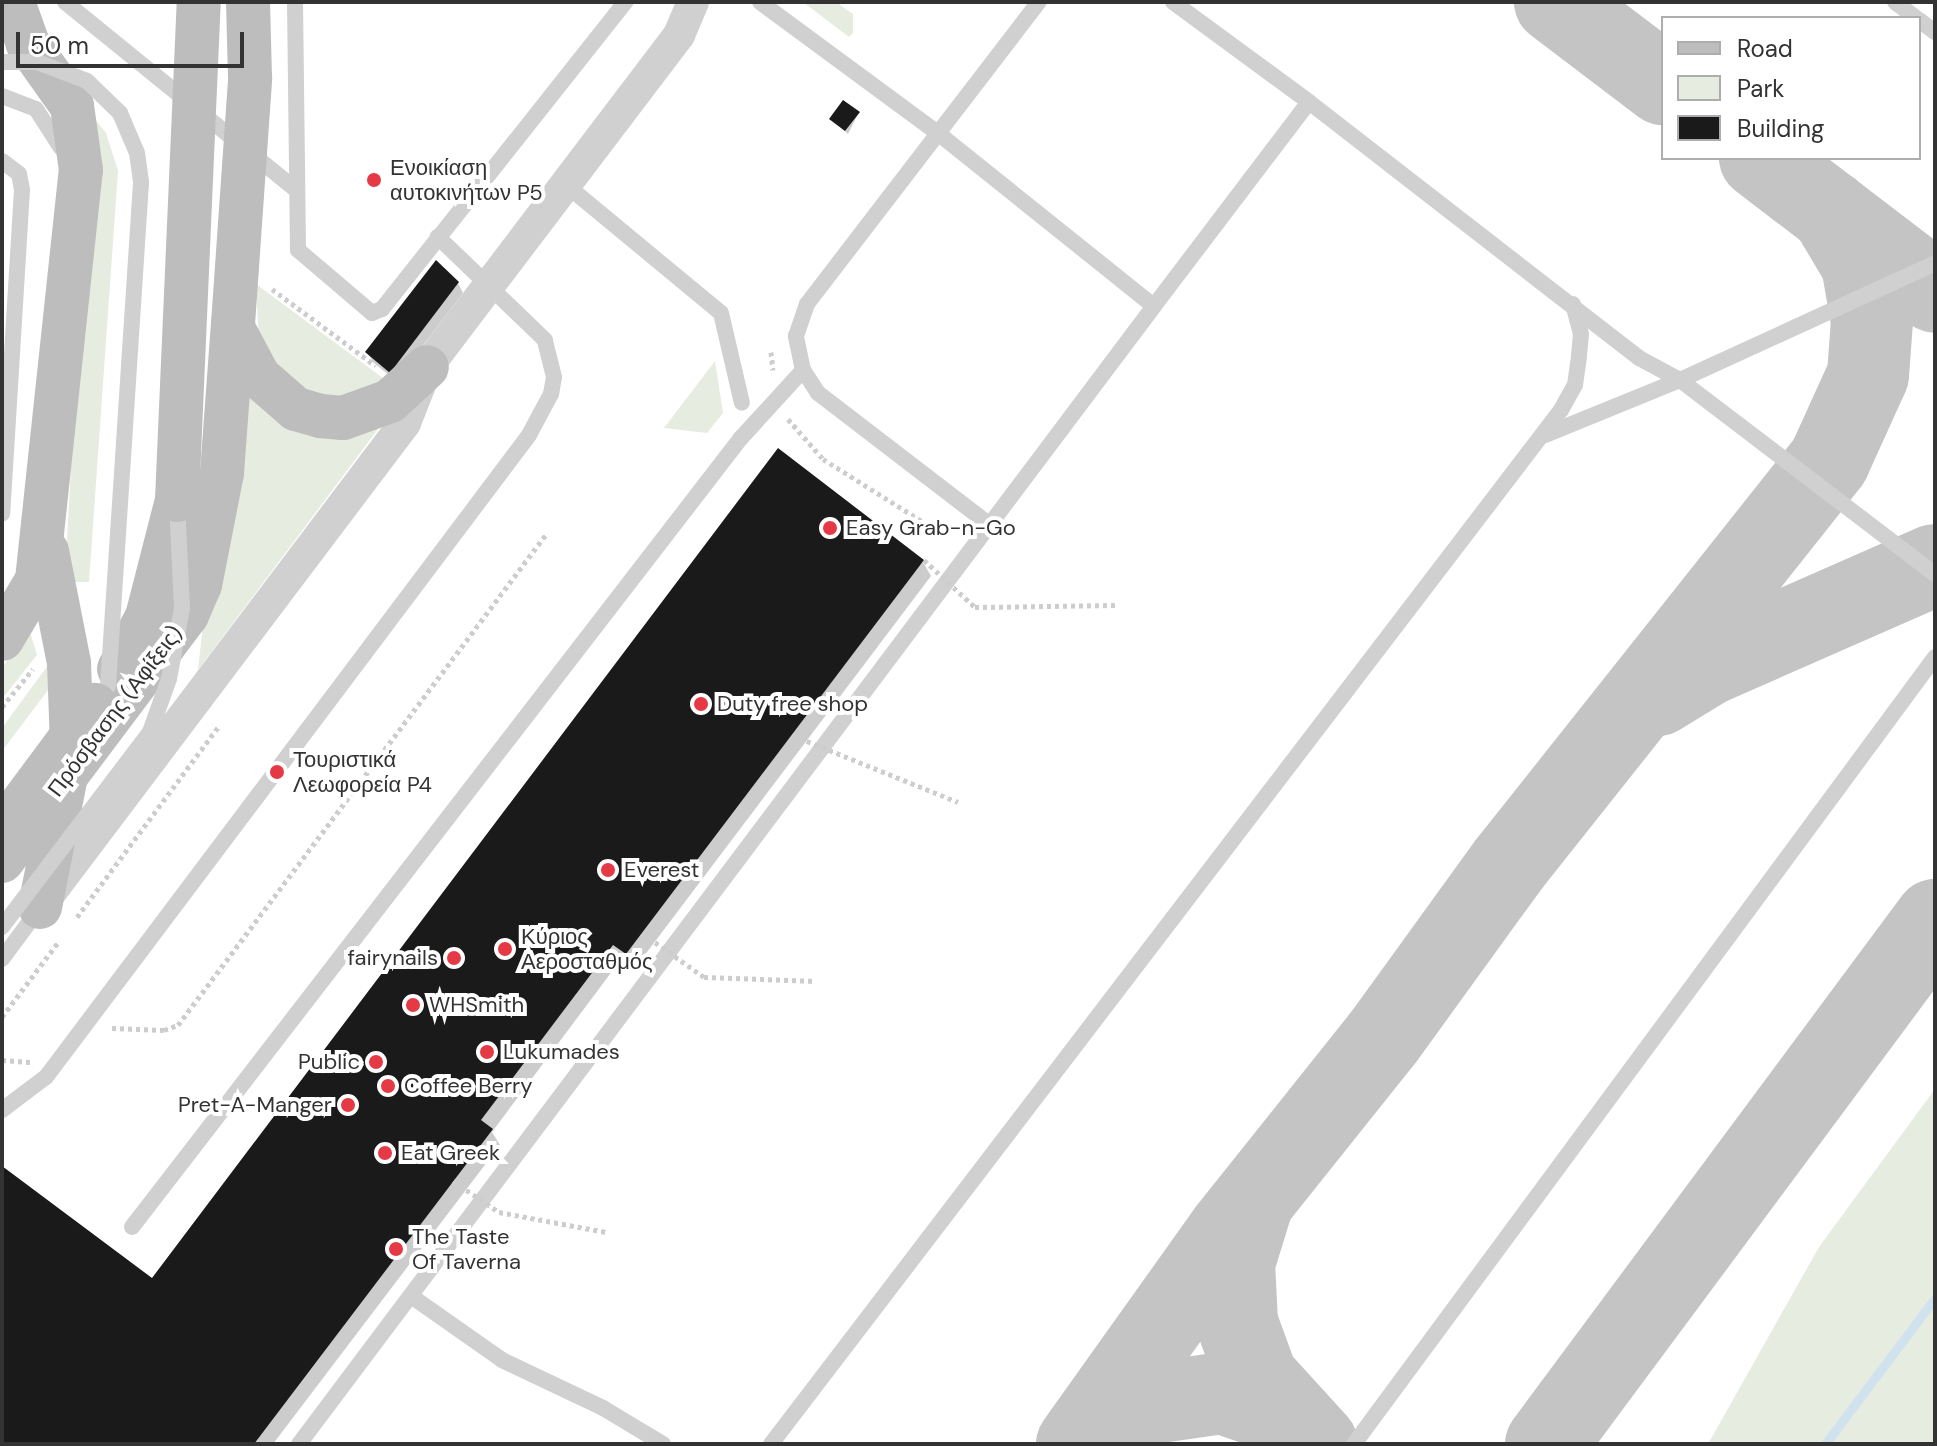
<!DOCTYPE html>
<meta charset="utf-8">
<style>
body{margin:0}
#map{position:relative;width:1937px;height:1446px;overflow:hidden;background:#fff;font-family:"DM Sans",sans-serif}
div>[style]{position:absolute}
.green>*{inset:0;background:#e6ecdf}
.shadow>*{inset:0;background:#0003}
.stream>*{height:9px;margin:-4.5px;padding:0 4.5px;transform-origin:4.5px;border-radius:4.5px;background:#cfe2ee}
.taxiway>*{height:82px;margin:-41px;padding:0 41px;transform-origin:41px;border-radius:41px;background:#c4c4c4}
.building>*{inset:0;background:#1a1a1a}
.path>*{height:5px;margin-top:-2.5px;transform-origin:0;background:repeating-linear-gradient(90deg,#cdcdcd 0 4px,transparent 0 8px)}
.lane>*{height:16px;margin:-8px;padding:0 8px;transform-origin:8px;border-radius:8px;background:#d0d0d0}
.street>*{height:32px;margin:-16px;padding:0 16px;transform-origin:16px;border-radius:16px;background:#d0d0d0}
.secondary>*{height:44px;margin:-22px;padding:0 22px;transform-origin:22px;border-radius:22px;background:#bdbdbd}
.path-bridge>*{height:5px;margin-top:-2.5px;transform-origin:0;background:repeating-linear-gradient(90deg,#cdcdcd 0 4px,transparent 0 8px)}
.lane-bridge>*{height:16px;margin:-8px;padding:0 8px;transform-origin:8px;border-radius:8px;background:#d0d0d0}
.secondary-bridge>*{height:44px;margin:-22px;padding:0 22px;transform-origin:22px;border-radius:22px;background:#bdbdbd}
.dots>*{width:22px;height:22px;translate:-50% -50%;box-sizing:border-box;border:4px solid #fff;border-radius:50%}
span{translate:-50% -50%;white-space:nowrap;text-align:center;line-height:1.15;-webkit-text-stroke:8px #fff;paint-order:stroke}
.poi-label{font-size:22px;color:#333}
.left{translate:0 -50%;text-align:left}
.right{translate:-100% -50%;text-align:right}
.street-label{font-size:22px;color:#333}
.frame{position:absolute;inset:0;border:4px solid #333;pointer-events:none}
.legend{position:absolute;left:1661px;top:16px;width:260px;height:144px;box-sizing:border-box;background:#fff;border:2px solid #adadad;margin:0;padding:10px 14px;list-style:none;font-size:24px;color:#333}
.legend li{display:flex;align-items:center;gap:16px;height:40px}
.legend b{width:40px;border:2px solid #adadad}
.scale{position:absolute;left:16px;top:32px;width:228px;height:36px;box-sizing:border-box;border:4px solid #333;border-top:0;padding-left:10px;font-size:24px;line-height:28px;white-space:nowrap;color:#333;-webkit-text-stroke:6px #fff;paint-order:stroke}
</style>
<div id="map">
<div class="green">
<i style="clip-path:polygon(803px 2px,836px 2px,853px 14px,853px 33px,849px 37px)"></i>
<i style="clip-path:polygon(91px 114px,106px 133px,118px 171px,89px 582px,72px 582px,65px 575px)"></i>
<i style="clip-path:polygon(256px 284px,387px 381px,362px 398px,301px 394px,259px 344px)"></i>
<i style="clip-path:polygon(715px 361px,723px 413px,707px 433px,664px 428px)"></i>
<i style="clip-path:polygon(241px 383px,387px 417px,198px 670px,204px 615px)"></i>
<i style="clip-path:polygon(30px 632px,37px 655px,2px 699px,2px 667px)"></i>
<i style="clip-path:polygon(54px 657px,58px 677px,2px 751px,2px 728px)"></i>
<i style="clip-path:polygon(1935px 1089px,1935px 1444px,1708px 1444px,1819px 1247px)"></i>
</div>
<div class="shadow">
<i style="clip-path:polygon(858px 114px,848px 134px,831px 119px)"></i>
<i style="clip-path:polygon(458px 283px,463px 293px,396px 381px,373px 362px,367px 352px)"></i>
<i style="clip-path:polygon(923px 562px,931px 576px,635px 968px,622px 958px,492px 1132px,500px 1145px,273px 1444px,2px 1444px,2px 1168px,152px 1281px)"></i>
</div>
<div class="stream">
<i style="left:1825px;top:1444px;width:183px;rotate:-53deg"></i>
</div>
<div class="taxiway">
<i style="left:1555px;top:2px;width:136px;rotate:37.2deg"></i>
<i style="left:1760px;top:158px;width:220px;rotate:37.4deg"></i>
<i style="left:1658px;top:695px;width:57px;rotate:-31.5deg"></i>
<i style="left:1707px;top:665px;width:249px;rotate:-23.7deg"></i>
<i style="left:1251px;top:1208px;width:58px;rotate:107.2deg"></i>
<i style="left:1234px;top:1263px;width:60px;rotate:87.1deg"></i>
<i style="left:1237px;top:1323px;width:59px;rotate:70deg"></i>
<i style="left:1257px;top:1378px;width:89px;rotate:47.7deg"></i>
<i style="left:1084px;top:1443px;width:27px;rotate:-42deg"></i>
<i style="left:1104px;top:1425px;width:54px;rotate:-24.2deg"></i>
<i style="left:1153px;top:1403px;width:70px;rotate:-8.2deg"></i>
<i style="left:1222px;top:1393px;width:46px;rotate:18.8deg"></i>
<i style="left:1266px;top:1408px;width:44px;rotate:36.6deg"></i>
<i style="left:1077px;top:1444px;width:260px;rotate:-54.5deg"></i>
<i style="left:1228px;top:1232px;width:248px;rotate:-51.4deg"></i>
<i style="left:1383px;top:1038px;width:215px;rotate:-54.1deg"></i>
<i style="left:1509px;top:864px;width:515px;rotate:-51.55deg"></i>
<i style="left:1829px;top:461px;width:94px;rotate:-65.6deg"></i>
<i style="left:1868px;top:375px;width:54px;rotate:-85.8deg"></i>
<i style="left:1872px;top:321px;width:58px;rotate:-100deg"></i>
<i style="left:1862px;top:264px;width:61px;rotate:-120.8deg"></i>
<i style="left:1546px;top:1444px;width:653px;rotate:-53.41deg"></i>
</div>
<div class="building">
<i style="clip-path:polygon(843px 100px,860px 112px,845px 131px,829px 119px)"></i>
<i style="clip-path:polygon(436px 260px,459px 282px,390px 373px,365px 352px)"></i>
<i style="clip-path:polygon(778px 448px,924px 560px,626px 954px,613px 945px,481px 1120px,493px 1129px,254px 1444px,2px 1444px,2px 1166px,152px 1278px)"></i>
</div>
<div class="path">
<i style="left:272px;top:289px;width:129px;rotate:36.5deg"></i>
<i style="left:771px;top:352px;width:18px;rotate:84deg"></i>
<i style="left:788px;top:419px;width:53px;rotate:48.8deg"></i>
<i style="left:823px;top:459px;width:130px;rotate:32.1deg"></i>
<i style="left:2px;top:707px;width:49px;rotate:-50.8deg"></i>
<i style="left:77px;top:917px;width:238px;rotate:-53.4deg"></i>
<i style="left:2px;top:1017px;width:95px;rotate:-53.1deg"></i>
<i style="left:112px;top:1028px;width:52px;rotate:2.2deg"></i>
<i style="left:164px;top:1030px;width:15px;rotate:-20deg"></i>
<i style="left:178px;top:1025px;width:615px;rotate:-53.13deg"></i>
<i style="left:2px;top:1060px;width:28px;rotate:4deg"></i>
<i style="left:256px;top:1441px;width:5px;rotate:37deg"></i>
</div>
<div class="lane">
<i style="left:65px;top:2px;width:295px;rotate:39.1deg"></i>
<i style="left:295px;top:2px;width:248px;rotate:89.3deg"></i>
<i style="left:298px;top:250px;width:97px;rotate:40.4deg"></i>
<i style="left:372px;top:313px;width:11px;rotate:-22deg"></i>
<i style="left:382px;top:309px;width:392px;rotate:-51.6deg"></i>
<i style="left:760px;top:2px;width:222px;rotate:36.4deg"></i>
<i style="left:939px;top:134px;width:275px;rotate:38.7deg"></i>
<i style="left:1154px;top:306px;width:256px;rotate:-52.8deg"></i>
<i style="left:1309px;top:102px;width:418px;rotate:37.8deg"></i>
<i style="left:1639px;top:358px;width:47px;rotate:28.2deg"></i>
<i style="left:1680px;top:380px;width:320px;rotate:37.3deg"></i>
<i style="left:1173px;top:2px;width:169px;rotate:36.3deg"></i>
<i style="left:1895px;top:2px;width:26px;rotate:37deg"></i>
<i style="left:1919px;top:20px;width:20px;rotate:37deg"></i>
<i style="left:2px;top:96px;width:36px;rotate:21deg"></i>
<i style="left:36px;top:109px;width:46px;rotate:57.3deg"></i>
<i style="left:2px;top:161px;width:21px;rotate:37deg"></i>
<i style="left:19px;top:174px;width:16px;rotate:79deg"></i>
<i style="left:22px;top:190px;width:324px;rotate:93.5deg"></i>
<i style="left:565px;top:184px;width:202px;rotate:39.6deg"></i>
<i style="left:721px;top:313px;width:92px;rotate:76.9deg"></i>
<i style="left:1545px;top:435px;width:146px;rotate:-22.2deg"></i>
<i style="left:1680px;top:380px;width:281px;rotate:-24.6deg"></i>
<i style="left:990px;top:525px;width:217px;rotate:-142.5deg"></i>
<i style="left:818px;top:393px;width:27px;rotate:-123deg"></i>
<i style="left:803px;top:370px;width:35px;rotate:-102deg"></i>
<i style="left:796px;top:336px;width:34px;rotate:-71deg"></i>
<i style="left:807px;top:304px;width:381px;rotate:-52.5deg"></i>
<i style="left:2px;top:959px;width:62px;rotate:-53.5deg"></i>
<i style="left:2px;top:1110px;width:55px;rotate:-36.9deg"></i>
<i style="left:46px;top:1077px;width:803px;rotate:-53.04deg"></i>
<i style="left:529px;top:435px;width:47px;rotate:-61.8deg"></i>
<i style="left:551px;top:394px;width:17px;rotate:-80deg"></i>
<i style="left:554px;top:377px;width:38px;rotate:-104deg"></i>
<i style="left:545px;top:340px;width:149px;rotate:-136.1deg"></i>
<i style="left:132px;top:1227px;width:997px;rotate:-52.34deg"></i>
<i style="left:741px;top:438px;width:92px;rotate:-47.6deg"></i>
<i style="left:411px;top:1296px;width:111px;rotate:35.1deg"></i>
<i style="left:502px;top:1360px;width:112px;rotate:25.4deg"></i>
<i style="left:603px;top:1408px;width:70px;rotate:31deg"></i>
<i style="left:299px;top:1444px;width:1423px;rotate:-53.08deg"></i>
<i style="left:771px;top:1444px;width:1301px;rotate:-52.62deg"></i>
<i style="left:1561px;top:410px;width:29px;rotate:-61deg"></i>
<i style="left:1575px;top:385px;width:29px;rotate:-82deg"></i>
<i style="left:1579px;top:356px;width:22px;rotate:-85deg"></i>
<i style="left:1581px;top:334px;width:31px;rotate:-105deg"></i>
<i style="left:1354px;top:1444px;width:978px;rotate:-53.56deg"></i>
</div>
<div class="street">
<i style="left:44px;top:901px;width:599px;rotate:-52.94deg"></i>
<i style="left:405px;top:423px;width:60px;rotate:-68.6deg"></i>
<i style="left:427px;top:367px;width:417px;rotate:-52.8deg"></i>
<i style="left:679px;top:35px;width:36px;rotate:-67deg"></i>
</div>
<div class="secondary">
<i style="left:233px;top:328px;width:55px;rotate:62deg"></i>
<i style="left:259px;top:377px;width:49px;rotate:40.9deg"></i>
<i style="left:296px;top:409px;width:25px;rotate:16deg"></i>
<i style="left:320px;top:416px;width:23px;rotate:5deg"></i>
<i style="left:343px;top:418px;width:50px;rotate:-19.9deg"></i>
<i style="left:390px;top:401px;width:50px;rotate:-42.6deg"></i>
<i style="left:2px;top:639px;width:69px;rotate:-59.3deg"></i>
<i style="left:37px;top:580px;width:412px;rotate:-83.9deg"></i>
<i style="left:81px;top:170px;width:65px;rotate:-98deg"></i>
<i style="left:72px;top:106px;width:76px;rotate:-125.4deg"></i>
<i style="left:28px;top:44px;width:45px;rotate:-109.7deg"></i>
<i style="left:119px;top:669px;width:59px;rotate:-61.7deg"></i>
<i style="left:147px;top:617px;width:121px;rotate:-75.6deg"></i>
<i style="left:2px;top:861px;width:308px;rotate:-53.1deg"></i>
<i style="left:187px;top:615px;width:33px;rotate:-67deg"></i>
<i style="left:200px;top:585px;width:114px;rotate:-78.9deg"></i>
<i style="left:222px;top:473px;width:149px;rotate:-85.8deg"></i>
<i style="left:40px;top:907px;width:165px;rotate:-78.8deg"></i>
<i style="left:72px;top:745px;width:82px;rotate:-92.1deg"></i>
<i style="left:69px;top:663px;width:114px;rotate:-101.1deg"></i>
</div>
<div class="path-bridge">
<i style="left:924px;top:560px;width:69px;rotate:42.7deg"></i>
<i style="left:975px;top:607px;width:140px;rotate:-0.8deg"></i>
<i style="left:792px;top:735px;width:179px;rotate:22deg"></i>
<i style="left:642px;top:933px;width:76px;rotate:35.4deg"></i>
<i style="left:704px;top:977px;width:112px;rotate:2deg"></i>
<i style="left:453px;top:1181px;width:55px;rotate:34deg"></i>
<i style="left:499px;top:1212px;width:109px;rotate:10.6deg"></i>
</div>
<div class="lane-bridge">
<i style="left:2px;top:62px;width:35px"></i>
<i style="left:37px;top:62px;width:53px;rotate:20.8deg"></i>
<i style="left:87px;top:81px;width:46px;rotate:44.1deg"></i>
<i style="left:120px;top:113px;width:43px;rotate:67deg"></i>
<i style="left:137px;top:153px;width:30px;rotate:82deg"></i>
<i style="left:141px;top:183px;width:504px;rotate:93.75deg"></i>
<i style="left:2px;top:927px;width:245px;rotate:-52.8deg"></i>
<i style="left:150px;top:732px;width:56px;rotate:-70.3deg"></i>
<i style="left:169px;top:679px;width:72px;rotate:-79.6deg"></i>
<i style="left:182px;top:608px;width:108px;rotate:-92.7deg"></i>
</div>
<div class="secondary-bridge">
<i style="left:233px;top:324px;width:247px;rotate:-86deg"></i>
<i style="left:250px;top:78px;width:76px;rotate:-91.5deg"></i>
<i style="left:177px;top:500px;width:498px;rotate:-87.5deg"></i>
<i style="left:2px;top:830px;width:156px;rotate:-53.4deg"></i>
</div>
<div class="dots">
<i style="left:374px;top:180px;background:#e63946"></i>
<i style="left:830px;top:528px;background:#e63946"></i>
<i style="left:701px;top:704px;background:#e63946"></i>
<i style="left:277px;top:772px;background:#e63946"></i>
<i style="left:608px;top:870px;background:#e63946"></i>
<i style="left:505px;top:949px;background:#e63946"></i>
<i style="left:454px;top:958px;background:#e63946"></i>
<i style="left:413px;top:1005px;background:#e63946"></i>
<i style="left:487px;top:1052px;background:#e63946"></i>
<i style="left:376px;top:1062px;background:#e63946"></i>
<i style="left:388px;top:1086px;background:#e63946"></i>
<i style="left:348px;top:1105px;background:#e63946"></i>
<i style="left:385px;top:1153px;background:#e63946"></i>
<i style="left:396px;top:1249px;background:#e63946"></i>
</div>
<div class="poi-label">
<span class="left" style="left:390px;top:180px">Ενοικίαση<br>αυτοκινήτων P5</span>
<span class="left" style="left:846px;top:528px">Easy Grab-n-Go</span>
<span class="left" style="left:717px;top:704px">Duty free shop</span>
<span class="left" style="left:293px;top:772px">Τουριστικά<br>Λεωφορεία P4</span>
<span class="left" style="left:624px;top:870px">Everest</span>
<span class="left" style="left:521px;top:949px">Κύριος<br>Αεροσταθμός</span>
<span class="right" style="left:438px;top:958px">fairynails</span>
<span class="left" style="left:429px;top:1005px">WHSmith</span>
<span class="left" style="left:503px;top:1052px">Lukumades</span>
<span class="right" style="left:360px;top:1062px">Public</span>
<span class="left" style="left:404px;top:1086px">Coffee Berry</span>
<span class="right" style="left:332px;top:1105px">Pret-A-Manger</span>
<span class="left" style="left:401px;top:1153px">Eat Greek</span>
<span class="left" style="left:412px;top:1249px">The Taste<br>Of Taverna</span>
</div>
<div class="street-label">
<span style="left:115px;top:711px;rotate:-53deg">Πρόσβασης (Αφίξεις)</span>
</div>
<div class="frame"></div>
<ul class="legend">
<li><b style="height:10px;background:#bdbdbd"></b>Road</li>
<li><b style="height:22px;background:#e6ecdf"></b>Park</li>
<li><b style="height:22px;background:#1a1a1a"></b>Building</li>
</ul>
<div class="scale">50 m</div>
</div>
